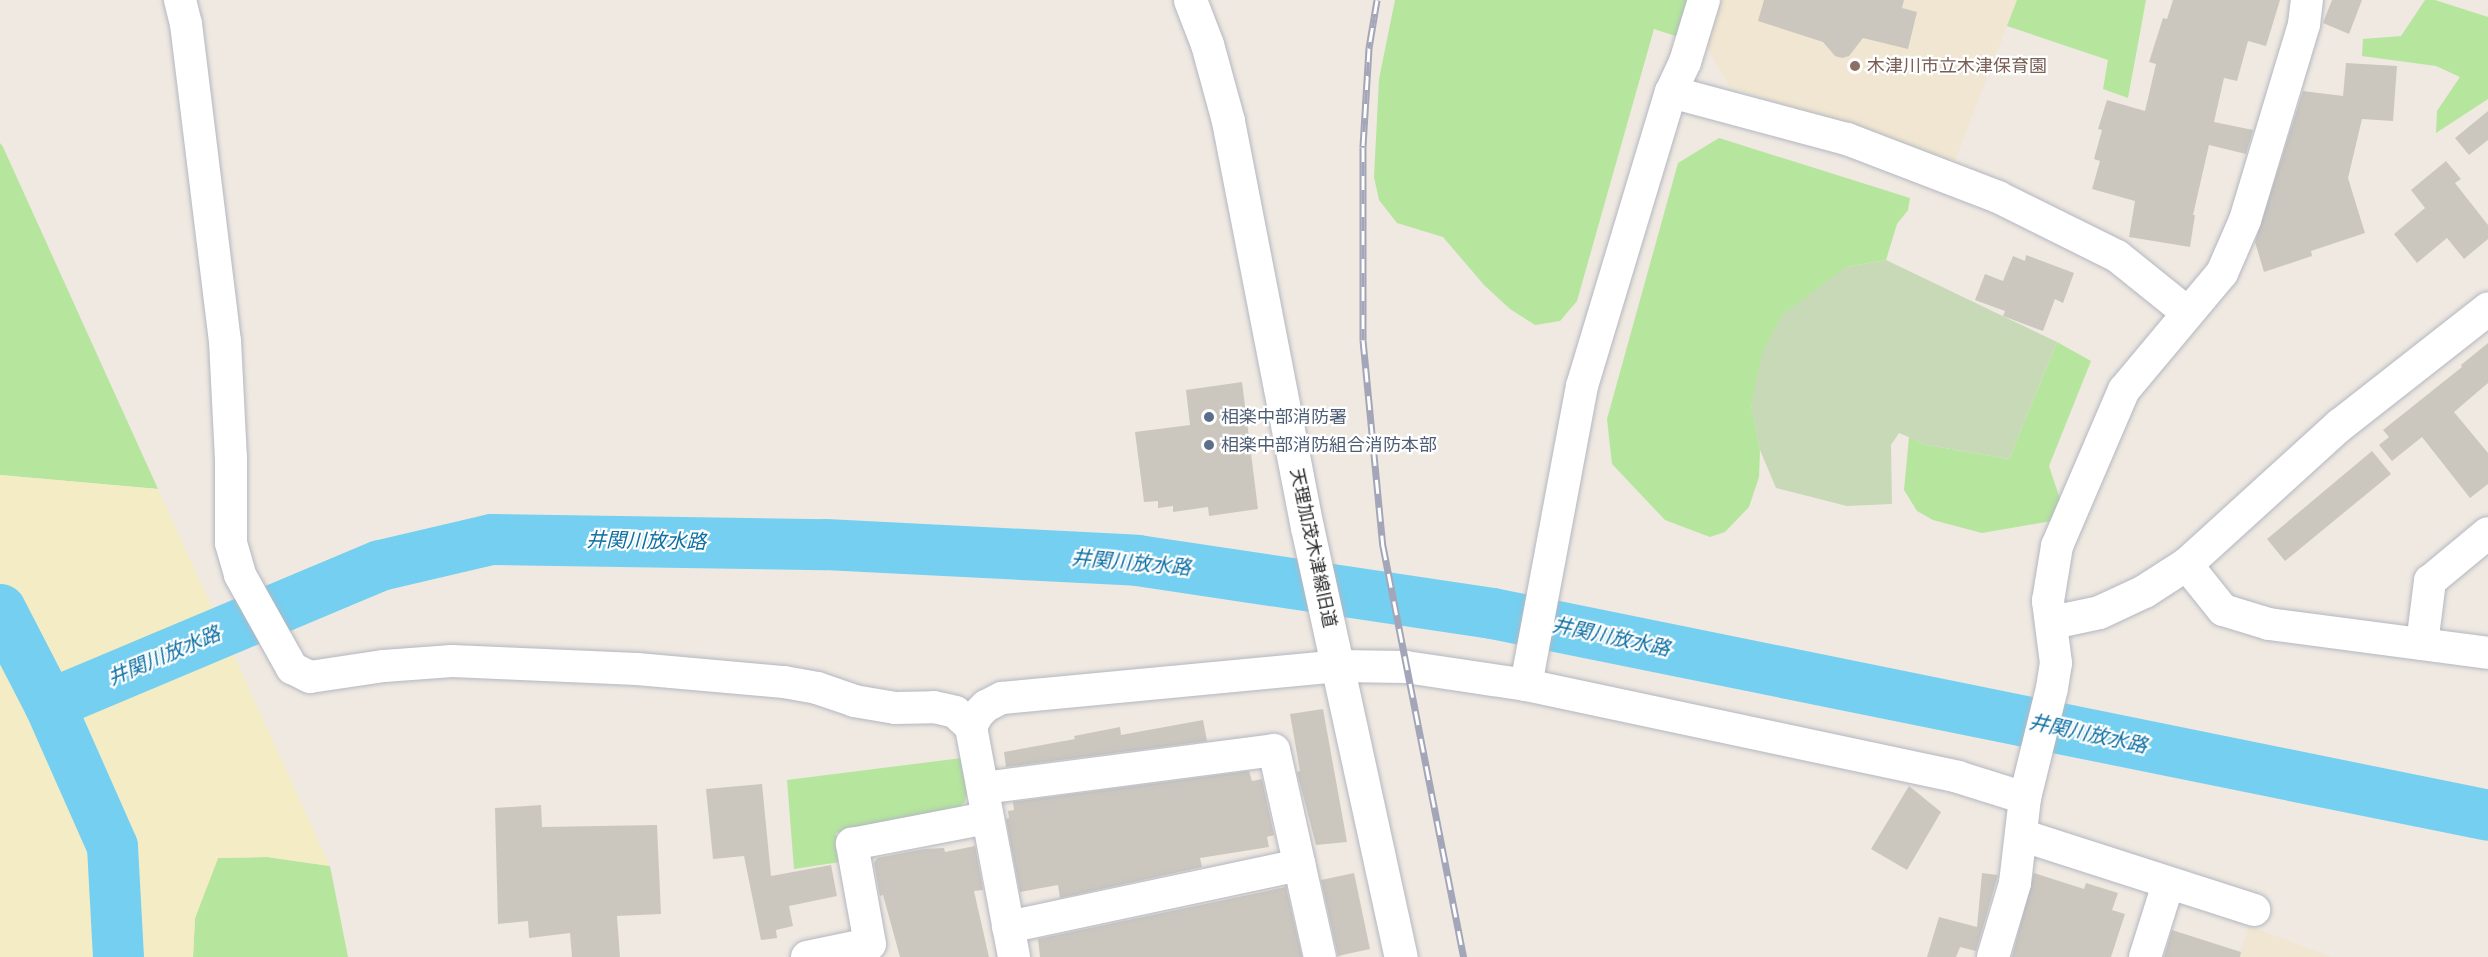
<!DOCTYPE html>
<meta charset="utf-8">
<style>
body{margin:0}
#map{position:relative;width:2488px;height:957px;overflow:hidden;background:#efe9e1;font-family:Poppins,"Noto Sans JP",sans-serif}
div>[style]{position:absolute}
.education>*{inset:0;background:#f0e6d1}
.green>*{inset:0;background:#b6e59e}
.sand>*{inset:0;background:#f3ecc5}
.cemetery>*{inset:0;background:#c8d9b8}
.river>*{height:51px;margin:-25.5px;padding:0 25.5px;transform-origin:25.5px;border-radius:25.5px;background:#75cff0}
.building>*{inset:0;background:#cbc7bf}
.roads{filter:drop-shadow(0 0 2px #b4b7c1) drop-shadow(0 0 2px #b4b7c1)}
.street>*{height:32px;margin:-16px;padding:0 16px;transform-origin:16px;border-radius:16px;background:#fff}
.secondary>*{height:33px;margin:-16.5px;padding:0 16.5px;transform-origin:16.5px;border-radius:16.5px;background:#fff}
.rail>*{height:7px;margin-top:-3.5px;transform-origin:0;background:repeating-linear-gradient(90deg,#fff 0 14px,#a3a6b8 0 28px);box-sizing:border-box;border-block:2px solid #a3a6b8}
.dots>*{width:16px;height:16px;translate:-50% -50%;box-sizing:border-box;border:3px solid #fff;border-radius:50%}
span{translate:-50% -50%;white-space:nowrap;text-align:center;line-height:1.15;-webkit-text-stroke:4.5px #fff;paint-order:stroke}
.education-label{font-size:18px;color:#785e54}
.left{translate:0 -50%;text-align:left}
.service-label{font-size:18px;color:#4e5e75}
.street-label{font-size:18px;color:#2e2e2e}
.water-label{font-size:20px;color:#0d6fa3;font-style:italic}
</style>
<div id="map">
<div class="education">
<i style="clip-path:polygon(1720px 0,2017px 0,1955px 161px,1730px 87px,1706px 46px)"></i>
<i style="clip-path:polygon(2249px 926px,2331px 957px,2239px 957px)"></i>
</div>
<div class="green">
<i style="clip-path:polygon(1395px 0,1720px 0,1706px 46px,1654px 29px,1577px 301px,1560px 321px,1535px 325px,1510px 309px,1484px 285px,1443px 237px,1397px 223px,1379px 200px,1374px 177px,1379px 79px)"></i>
<i style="clip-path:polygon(2017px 0,2146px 0,2128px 98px,2103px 89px,2108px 60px,2007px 26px)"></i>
<i style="clip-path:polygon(2425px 0,2435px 0,2488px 17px,2488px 99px,2436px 133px,2437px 111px,2460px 77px,2436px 66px,2362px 56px,2363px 39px,2401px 36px)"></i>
<i style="clip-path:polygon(1719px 138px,1910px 198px,1908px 210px,1897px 224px,1886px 260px,1846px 267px,1751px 405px,1760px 450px,1759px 477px,1749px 507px,1725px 532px,1710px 537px,1665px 520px,1612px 464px,1607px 419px,1678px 163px)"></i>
<i style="clip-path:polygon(0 143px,3px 147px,158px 489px,0 475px)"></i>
<i style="clip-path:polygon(2057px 342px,2091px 361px,2049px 466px,2061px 502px,2052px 521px,1982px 533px,1933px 520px,1917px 511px,1904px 490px,1909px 437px,1927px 445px,2009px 459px)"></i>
<i style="clip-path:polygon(962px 758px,968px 789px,965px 802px,959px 808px,836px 833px,840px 862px,794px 869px,787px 780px)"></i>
<i style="clip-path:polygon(267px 857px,330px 866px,348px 957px,193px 957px,195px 918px,218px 858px)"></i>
</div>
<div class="sand">
<i style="clip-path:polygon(0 475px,158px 489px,330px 866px,267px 857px,218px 858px,195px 918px,193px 957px,0 957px)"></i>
</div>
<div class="cemetery">
<i style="clip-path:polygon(1886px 260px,2057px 342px,2009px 459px,1927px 445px,1899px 433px,1891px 445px,1892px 504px,1847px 506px,1776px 488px,1760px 450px,1751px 406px,1762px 353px,1782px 315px,1846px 267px)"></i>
</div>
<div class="river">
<i style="left:0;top:609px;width:107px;rotate:62.7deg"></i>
<i style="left:118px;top:957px;width:111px;rotate:-93.1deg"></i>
<i style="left:112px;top:846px;width:155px;rotate:-113.9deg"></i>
<i style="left:49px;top:704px;width:359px;rotate:-22.8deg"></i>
<i style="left:380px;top:565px;width:114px;rotate:-13.2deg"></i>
<i style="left:491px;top:539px;width:334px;rotate:0.9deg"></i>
<i style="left:825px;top:544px;width:312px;rotate:2.9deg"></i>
<i style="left:1137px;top:560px;width:359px;rotate:8.5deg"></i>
<i style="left:1492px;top:613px;width:1016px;rotate:11.46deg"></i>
</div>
<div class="building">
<i style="clip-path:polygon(1764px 0,1904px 0,1902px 8px,1917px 12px,1908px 49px,1863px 38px,1849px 56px,1842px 58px,1835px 56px,1823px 42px,1758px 21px)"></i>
<i style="clip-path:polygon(2173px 0,2280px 0,2266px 46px,2248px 41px,2237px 81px,2224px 78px,2214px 122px,2253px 130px,2246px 154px,2209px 145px,2193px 215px,2195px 215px,2190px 247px,2129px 237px,2135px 201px,2092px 189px,2100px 161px,2094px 159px,2102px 130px,2098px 129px,2107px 100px,2145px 111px,2156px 64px,2149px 62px,2163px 18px,2167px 19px)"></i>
<i style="clip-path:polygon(2332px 0,2362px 0,2349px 34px,2323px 23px)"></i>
<i style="clip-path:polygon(2346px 63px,2397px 66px,2393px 121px,2362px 119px,2348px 178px,2365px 233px,2311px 251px,2312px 256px,2264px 272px,2255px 242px,2303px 91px,2343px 96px)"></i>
<i style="clip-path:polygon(2488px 111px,2488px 140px,2469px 155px,2455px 138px)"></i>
<i style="clip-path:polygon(2446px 161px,2461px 179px,2455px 183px,2488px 225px,2488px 239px,2464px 259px,2447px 238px,2417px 263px,2394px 234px,2425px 208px,2411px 190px)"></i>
<i style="clip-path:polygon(2026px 255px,2074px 273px,2063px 303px,2055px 299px,2043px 331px,2003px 316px,2005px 311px,1975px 300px,1985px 274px,2003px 281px,2013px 256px,2025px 261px)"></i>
<i style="clip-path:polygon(2488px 343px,2488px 383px,2454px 412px,2488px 453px,2488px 484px,2470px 498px,2422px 437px,2392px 461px,2379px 445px,2389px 437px,2383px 430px,2462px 367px,2461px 365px)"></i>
<i style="clip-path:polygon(1242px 382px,1258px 509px,1209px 516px,1208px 507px,1173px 512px,1173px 506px,1158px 508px,1158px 501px,1144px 502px,1135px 432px,1190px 425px,1186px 390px)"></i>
<i style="clip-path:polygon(2372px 451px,2391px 474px,2285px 561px,2267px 539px)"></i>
<i style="clip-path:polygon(1323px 709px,1347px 842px,1316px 845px,1297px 772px,1300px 771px,1290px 714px)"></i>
<i style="clip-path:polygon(1203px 720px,1207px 741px,1006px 767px,1004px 752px,1075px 739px,1074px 736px,1120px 727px,1121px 735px)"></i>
<i style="clip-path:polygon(1249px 771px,1252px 781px,1262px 779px,1274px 835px,1267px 837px,1269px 847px,1200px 858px,1202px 867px,1060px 898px,1058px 885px,1020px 892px,1006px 819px,1009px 818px,1008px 811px,1014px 810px,1013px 802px)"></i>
<i style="clip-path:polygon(762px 784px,771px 876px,831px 865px,837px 896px,789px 906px,793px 926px,776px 930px,777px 938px,761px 940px,744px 856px,713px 859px,706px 789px)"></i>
<i style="clip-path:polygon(1909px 786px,1941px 812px,1907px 870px,1871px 849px)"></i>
<i style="clip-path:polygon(541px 805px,542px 827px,657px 825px,661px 914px,617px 916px,620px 957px,572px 957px,570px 933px,529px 938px,528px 921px,498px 924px,495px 808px)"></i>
<i style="clip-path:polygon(975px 846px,983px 890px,974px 891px,989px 957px,900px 957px,883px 895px,880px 896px,874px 863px,877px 858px,924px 849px,944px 848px,945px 852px)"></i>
<i style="clip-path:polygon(1354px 873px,1370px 949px,1338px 956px,1321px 880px)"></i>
<i style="clip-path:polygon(1982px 873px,1998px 875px,1976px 951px,1960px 947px,1956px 957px,1927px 957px,1939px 917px,1977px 927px)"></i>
<i style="clip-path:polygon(2034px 873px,2084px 889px,2086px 883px,2118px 893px,2112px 910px,2125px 914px,2111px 957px,2012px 957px)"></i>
<i style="clip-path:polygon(1286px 887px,1302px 957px,1040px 957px,1038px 939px)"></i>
<i style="clip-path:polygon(2172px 930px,2241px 952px,2240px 957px,2164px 957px)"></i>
</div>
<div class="roads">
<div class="street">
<i style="left:180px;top:0;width:25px;rotate:76deg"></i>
<i style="left:186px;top:24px;width:319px;rotate:83deg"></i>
<i style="left:225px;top:341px;width:117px;rotate:87.1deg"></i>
<i style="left:231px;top:458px;width:85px;rotate:90deg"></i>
<i style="left:231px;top:543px;width:33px;rotate:74deg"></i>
<i style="left:240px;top:575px;width:107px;rotate:60.8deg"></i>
<i style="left:292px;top:668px;width:20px;rotate:27deg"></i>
<i style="left:310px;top:677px;width:75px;rotate:-8.5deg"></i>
<i style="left:384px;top:666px;width:68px;rotate:-4.2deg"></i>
<i style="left:452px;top:661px;width:185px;rotate:2.5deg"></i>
<i style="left:637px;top:669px;width:148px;rotate:5.1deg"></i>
<i style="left:784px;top:682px;width:34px;rotate:10deg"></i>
<i style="left:817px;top:688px;width:39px;rotate:19deg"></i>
<i style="left:854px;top:701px;width:42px;rotate:9.7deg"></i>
<i style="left:895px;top:708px;width:39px;rotate:-1deg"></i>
<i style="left:934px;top:707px;width:22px;rotate:13deg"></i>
<i style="left:955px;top:712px;width:22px;rotate:43deg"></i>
<i style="left:971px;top:727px;width:234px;rotate:79.4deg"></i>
<i style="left:1671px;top:92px;width:182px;rotate:15deg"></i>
<i style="left:1847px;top:139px;width:162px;rotate:21deg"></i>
<i style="left:1998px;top:197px;width:133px;rotate:26.4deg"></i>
<i style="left:2117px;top:256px;width:91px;rotate:38.8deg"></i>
<i style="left:2186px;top:564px;width:59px;rotate:51.2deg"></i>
<i style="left:2223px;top:610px;width:48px;rotate:16.9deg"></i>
<i style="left:2269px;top:624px;width:221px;rotate:7.5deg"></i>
<i style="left:2422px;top:644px;width:64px;rotate:-82.8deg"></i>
<i style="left:2430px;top:581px;width:75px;rotate:-39.6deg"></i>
<i style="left:1526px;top:685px;width:304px;rotate:-79.4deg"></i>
<i style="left:1582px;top:386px;width:307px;rotate:-73.2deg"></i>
<i style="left:1671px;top:92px;width:33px;rotate:-65deg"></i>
<i style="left:1685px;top:62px;width:65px;rotate:-73deg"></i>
<i style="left:971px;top:727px;width:13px;rotate:-63deg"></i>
<i style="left:977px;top:715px;width:13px;rotate:-45deg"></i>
<i style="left:986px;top:706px;width:18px;rotate:-27deg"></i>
<i style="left:1002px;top:698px;width:338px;rotate:-5.4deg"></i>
<i style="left:1338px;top:666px;width:68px;rotate:0.8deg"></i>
<i style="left:1406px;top:667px;width:121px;rotate:8.5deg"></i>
<i style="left:1526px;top:685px;width:442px;rotate:12deg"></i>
<i style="left:1958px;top:777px;width:70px;rotate:17.4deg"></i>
<i style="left:983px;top:788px;width:293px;rotate:-7.4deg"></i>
<i style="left:1274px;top:750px;width:212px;rotate:77.5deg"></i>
<i style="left:2021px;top:835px;width:245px;rotate:17.8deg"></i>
<i style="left:1008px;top:927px;width:298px;rotate:-12deg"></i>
<i style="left:807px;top:957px;width:64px;rotate:-11.7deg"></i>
<i style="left:870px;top:944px;width:102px;rotate:-100.2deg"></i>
<i style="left:852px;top:844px;width:137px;rotate:-10.9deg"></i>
<i style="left:1993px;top:957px;width:77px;rotate:-73.4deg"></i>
<i style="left:2015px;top:883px;width:86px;rotate:-83.3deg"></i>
<i style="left:2025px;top:798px;width:113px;rotate:-76.2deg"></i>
<i style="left:2052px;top:688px;width:25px;rotate:-81deg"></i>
<i style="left:2056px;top:663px;width:63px;rotate:-97.4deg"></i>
<i style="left:2048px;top:601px;width:56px;rotate:-80.7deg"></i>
<i style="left:2057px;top:546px;width:170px;rotate:-66.8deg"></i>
<i style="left:2124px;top:390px;width:153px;rotate:-50.1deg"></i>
<i style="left:2222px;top:273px;width:58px;rotate:-66.5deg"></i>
<i style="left:2245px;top:220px;width:205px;rotate:-73.2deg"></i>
<i style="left:2304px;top:24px;width:24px;rotate:-83deg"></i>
<i style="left:2145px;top:957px;width:77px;rotate:-72.5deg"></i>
</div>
<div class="secondary">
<i style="left:1190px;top:0;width:47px;rotate:68.9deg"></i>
<i style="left:1207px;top:44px;width:80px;rotate:74.7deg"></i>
<i style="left:1228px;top:121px;width:414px;rotate:79deg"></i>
<i style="left:1307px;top:527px;width:440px;rotate:77.7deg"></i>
<i style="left:2052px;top:622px;width:48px;rotate:-12deg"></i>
<i style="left:2099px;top:612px;width:50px;rotate:-25deg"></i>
<i style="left:2144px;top:591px;width:50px;rotate:-32.7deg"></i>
<i style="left:2186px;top:564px;width:207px;rotate:-42.3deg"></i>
<i style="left:2339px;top:425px;width:189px;rotate:-38.1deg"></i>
</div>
</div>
<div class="rail">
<i style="left:1377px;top:0;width:49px;rotate:99.5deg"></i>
<i style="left:1369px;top:48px;width:99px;rotate:93.5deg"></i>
<i style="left:1363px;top:147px;width:193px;rotate:90deg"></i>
<i style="left:1363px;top:340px;width:207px;rotate:84.5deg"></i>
<i style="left:1383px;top:546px;width:419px;rotate:78.9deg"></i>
</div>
<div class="dots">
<i style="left:1855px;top:66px;background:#8d6e63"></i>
<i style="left:1209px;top:417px;background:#5c6f8a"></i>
<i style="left:1209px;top:445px;background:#5c6f8a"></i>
</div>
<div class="education-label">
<span class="left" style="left:1867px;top:66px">木津川市立木津保育園</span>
</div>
<div class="service-label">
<span class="left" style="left:1221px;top:417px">相楽中部消防署</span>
<span class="left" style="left:1221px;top:445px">相楽中部消防組合消防本部</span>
</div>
<div class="street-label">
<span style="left:1313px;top:548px;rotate:78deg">天理加茂木津線旧道</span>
</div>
<div class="water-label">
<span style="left:646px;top:541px;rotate:1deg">井関川放水路</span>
<span style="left:1131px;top:563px;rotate:5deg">井関川放水路</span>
<span style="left:1611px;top:637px;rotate:12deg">井関川放水路</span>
<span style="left:164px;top:656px;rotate:-23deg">井関川放水路</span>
<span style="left:2088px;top:734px;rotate:12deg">井関川放水路</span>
</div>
</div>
